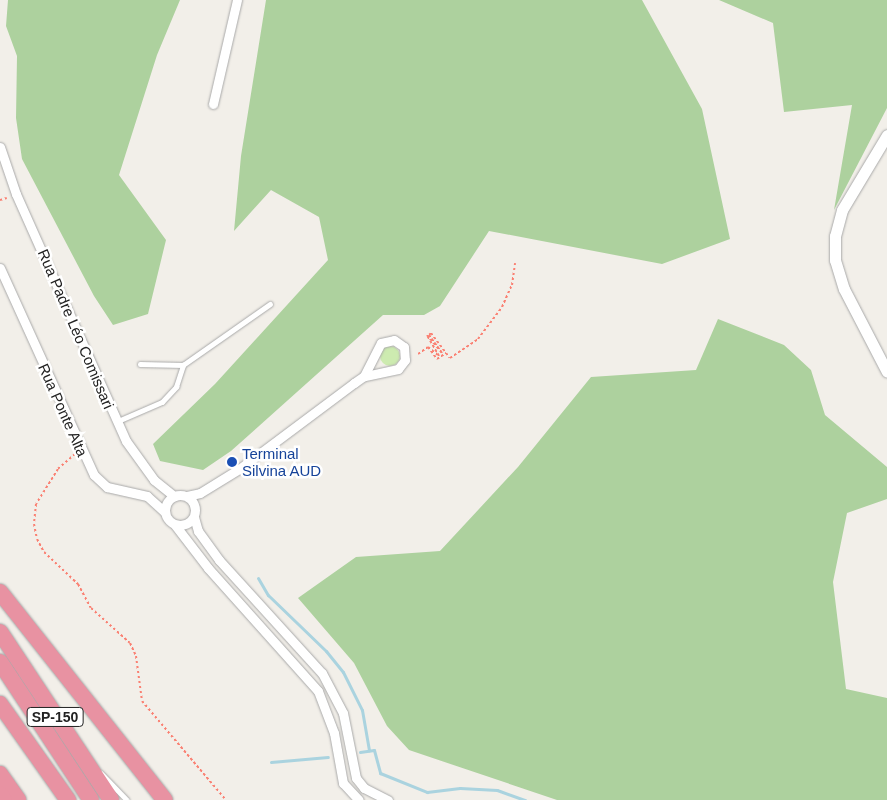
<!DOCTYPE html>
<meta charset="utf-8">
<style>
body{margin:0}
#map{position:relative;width:887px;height:800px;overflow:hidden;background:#f2efe9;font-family:Arial,sans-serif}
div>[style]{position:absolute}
.grass>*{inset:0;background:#cdebb0}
.round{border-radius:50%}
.forest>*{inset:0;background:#add19e}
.stream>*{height:3px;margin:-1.5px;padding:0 1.5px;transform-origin:1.5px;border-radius:1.5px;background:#aad3df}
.path>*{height:2px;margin-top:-1px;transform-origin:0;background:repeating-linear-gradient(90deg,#fa8072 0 2.5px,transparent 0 5px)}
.roads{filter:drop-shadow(0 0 1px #a9a9a9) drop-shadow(0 0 1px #a9a9a9)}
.service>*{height:4.5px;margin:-2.25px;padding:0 2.25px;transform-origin:2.25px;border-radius:2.25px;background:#fff}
.minor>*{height:9px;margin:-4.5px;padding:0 4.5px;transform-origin:4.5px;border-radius:4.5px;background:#fff}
.minor>.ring{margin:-4.5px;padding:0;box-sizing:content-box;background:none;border:9px solid #fff;border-radius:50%}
.tertiary>*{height:11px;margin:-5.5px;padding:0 5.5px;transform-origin:5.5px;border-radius:5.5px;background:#fff}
.motorway>*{height:16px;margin:-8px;padding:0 8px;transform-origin:8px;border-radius:8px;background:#e892a2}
.dots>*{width:14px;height:14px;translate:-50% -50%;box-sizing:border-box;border:2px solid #fff;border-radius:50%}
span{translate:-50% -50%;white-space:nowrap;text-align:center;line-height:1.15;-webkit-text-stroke:5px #fff;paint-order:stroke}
.shield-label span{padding:1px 4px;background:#fff;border:1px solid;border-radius:4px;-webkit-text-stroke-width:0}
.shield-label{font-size:14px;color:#222;font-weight:700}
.street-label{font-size:15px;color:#222}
.transit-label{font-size:15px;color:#164399}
.left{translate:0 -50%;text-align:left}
</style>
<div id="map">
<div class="grass">
<i class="round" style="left:380px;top:346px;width:20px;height:20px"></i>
</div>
<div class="forest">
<i style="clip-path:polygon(8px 0,180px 0,157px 55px,119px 175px,166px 240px,148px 314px,113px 325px,94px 296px,22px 159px,16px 118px,17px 56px,6px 26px)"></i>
<i style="clip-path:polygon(266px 0,642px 0,702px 109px,730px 239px,662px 264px,489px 231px,440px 306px,424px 315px,383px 315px,231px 451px,203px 470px,160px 461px,153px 444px,215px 384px,328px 260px,319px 217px,271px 190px,234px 231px,241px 156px)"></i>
<i style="clip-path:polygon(719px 0,887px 0,887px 108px,834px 210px,852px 105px,784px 112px,773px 23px)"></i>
<i style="clip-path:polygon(718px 319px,784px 345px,811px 370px,825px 415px,887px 467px,887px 499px,847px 513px,833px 582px,846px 689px,887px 698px,887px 800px,557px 800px,409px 750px,387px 726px,354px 663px,298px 598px,356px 557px,440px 551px,518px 467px,591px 377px,696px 370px)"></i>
</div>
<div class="stream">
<i style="left:258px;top:578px;width:20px;rotate:60deg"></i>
<i style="left:268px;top:595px;width:81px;rotate:44deg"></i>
<i style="left:326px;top:651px;width:27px;rotate:51deg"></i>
<i style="left:343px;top:672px;width:42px;rotate:63.4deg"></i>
<i style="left:362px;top:710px;width:41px;rotate:80.1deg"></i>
<i style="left:360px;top:752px;width:14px;rotate:-8deg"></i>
<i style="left:374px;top:750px;width:24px;rotate:75deg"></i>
<i style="left:380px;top:773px;width:51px;rotate:22deg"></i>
<i style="left:427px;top:792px;width:33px;rotate:-7deg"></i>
<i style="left:460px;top:788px;width:37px;rotate:3deg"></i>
<i style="left:497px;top:790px;width:30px;rotate:20deg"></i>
<i style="left:271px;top:762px;width:57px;rotate:-5deg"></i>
</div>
<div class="path">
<i style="left:0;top:200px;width:7px;rotate:-16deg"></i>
<i style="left:428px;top:347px;width:14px;rotate:39deg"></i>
<i style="left:439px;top:356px;width:24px;rotate:-120deg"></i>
<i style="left:427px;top:335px;width:23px;rotate:50deg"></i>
<i style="left:442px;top:353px;width:22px;rotate:-126deg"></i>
<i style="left:429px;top:335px;width:3px;rotate:-45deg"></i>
<i style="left:431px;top:333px;width:31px;rotate:53deg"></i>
<i style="left:450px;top:358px;width:34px;rotate:-34deg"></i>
<i style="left:478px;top:339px;width:40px;rotate:-53deg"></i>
<i style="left:502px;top:307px;width:24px;rotate:-66deg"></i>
<i style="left:512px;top:285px;width:22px;rotate:-82deg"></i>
<i style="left:418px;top:354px;width:12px;rotate:-35deg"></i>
<i style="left:428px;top:347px;width:15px;rotate:53deg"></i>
<i style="left:437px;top:359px;width:11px;rotate:-34deg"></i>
<i style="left:75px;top:454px;width:23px;rotate:139deg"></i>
<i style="left:58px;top:469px;width:41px;rotate:122.2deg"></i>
<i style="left:36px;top:504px;width:20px;rotate:96deg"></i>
<i style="left:34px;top:524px;width:15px;rotate:79deg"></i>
<i style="left:37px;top:539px;width:15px;rotate:62deg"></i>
<i style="left:44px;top:552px;width:47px;rotate:43.3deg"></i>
<i style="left:78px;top:584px;width:27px;rotate:62deg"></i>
<i style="left:91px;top:608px;width:52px;rotate:41.9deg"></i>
<i style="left:130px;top:643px;width:14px;rotate:65deg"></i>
<i style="left:136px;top:656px;width:45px;rotate:82.4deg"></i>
<i style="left:142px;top:701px;width:130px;rotate:49.7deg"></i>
</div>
<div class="roads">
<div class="service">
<i style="left:140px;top:364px;width:43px;rotate:1.3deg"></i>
<i style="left:118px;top:421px;width:48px;rotate:-23.4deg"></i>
<i style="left:162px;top:402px;width:21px;rotate:-47deg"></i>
<i style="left:176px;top:387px;width:23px;rotate:-72deg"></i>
<i style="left:183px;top:365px;width:106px;rotate:-35deg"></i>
<i style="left:101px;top:773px;width:37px;rotate:46deg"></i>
</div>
<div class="minor">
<i style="left:213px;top:104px;width:107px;rotate:-77deg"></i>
<i style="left:0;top:147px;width:50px;rotate:71.2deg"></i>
<i style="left:16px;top:194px;width:270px;rotate:66deg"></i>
<i style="left:126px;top:441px;width:48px;rotate:54.3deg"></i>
<i style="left:154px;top:480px;width:26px;rotate:39deg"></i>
<i style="left:0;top:268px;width:227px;rotate:65.6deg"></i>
<i style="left:94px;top:475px;width:18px;rotate:43deg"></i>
<i style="left:107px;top:487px;width:41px;rotate:12.7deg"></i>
<i style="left:147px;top:496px;width:24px;rotate:42deg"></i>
<i class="ring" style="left:165px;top:495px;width:21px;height:21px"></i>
<i style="left:187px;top:496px;width:13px;rotate:-13deg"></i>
<i style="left:200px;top:493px;width:46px;rotate:-31.6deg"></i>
<i style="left:239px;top:469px;width:144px;rotate:-36.8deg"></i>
<i style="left:354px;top:383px;width:12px;rotate:-35deg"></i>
<i style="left:364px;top:376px;width:37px;rotate:-63deg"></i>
<i style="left:381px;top:343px;width:13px;rotate:-13deg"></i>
<i style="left:394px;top:340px;width:12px;rotate:35deg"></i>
<i style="left:404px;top:347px;width:13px;rotate:86deg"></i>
<i style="left:405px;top:360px;width:11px;rotate:128deg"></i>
<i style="left:398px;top:369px;width:35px;rotate:168deg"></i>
<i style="left:194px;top:517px;width:15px;rotate:74deg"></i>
<i style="left:198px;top:531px;width:36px;rotate:54deg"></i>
<i style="left:219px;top:560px;width:153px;rotate:47.7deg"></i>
<i style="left:322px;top:673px;width:45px;rotate:62.3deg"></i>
<i style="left:343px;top:713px;width:66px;rotate:78.7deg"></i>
<i style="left:356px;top:778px;width:13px;rotate:51deg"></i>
<i style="left:364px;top:788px;width:27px;rotate:27deg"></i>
<i style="left:175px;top:525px;width:54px;rotate:52.5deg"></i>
<i style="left:208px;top:568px;width:165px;rotate:48.2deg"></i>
<i style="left:318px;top:691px;width:45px;rotate:69.1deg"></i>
<i style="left:334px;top:733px;width:51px;rotate:79.8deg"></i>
<i style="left:343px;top:783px;width:23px;rotate:47deg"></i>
</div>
<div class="tertiary">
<i style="left:887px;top:135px;width:87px;rotate:121deg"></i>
<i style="left:842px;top:210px;width:27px;rotate:105deg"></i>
<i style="left:835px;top:236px;width:24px;rotate:90deg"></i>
<i style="left:835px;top:260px;width:30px;rotate:73deg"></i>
<i style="left:844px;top:289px;width:93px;rotate:62.6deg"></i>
</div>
<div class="motorway">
<i style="left:0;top:592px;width:265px;rotate:51.6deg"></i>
<i style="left:0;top:632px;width:201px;rotate:56.5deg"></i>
<i style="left:0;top:662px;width:165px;rotate:56.6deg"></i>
<i style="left:0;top:704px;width:118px;rotate:54.7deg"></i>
<i style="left:0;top:774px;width:32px;rotate:55deg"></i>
<i style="left:0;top:794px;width:7px;rotate:56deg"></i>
</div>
</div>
<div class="dots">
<i style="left:232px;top:462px;background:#1a4fb4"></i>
</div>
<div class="shield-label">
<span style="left:55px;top:717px">SP-150</span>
</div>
<div class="street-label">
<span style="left:76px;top:329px;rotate:67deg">Rua Padre Léo Comissari</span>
<span style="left:63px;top:410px;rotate:66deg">Rua Ponte Alta</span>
</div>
<div class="transit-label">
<span class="left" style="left:242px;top:462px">Terminal<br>Silvina AUD</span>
</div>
</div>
